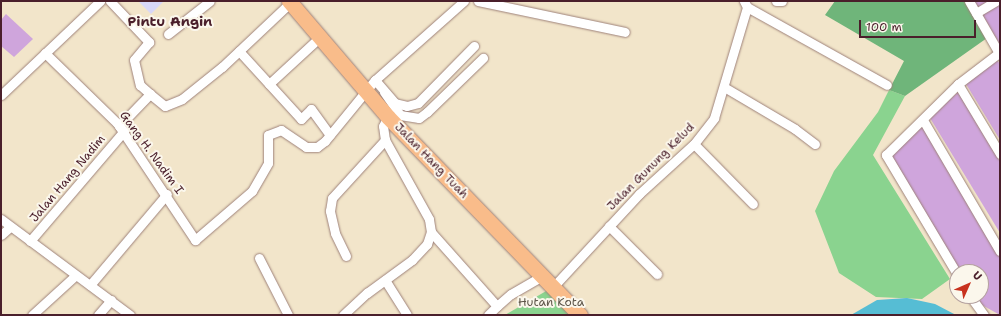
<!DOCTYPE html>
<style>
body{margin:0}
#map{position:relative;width:1001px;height:316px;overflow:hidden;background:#f2e5ca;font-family:"Shantell Sans",sans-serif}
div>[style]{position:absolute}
.built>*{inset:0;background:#d8d7f8}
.green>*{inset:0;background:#8ad38f}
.forest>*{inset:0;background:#6fb57a}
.water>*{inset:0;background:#56bdd4}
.building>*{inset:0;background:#cfa5dc}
.roads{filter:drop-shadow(0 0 1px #9e827a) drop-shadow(0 0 1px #9e827a)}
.minor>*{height:9px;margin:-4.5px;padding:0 4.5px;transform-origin:4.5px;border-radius:4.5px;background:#fff}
.primary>*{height:15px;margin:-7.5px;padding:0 7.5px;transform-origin:7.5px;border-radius:7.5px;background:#f9bc8a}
span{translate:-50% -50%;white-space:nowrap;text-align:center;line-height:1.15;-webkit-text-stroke:4px #fbf7ec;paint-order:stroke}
.street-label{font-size:12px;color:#4a1f2b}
.park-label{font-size:12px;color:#5d5549}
.quarter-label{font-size:14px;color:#4a1f2b;font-weight:700}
.frame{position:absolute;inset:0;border:2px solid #4a1f2b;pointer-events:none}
.north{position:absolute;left:949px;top:264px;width:40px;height:40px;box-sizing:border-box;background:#fbf7ec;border:1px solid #b4a19f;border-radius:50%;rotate:45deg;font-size:11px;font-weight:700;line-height:16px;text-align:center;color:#4a1f2b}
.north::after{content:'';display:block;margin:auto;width:14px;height:18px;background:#c8321e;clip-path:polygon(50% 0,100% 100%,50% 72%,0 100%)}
.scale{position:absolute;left:859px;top:20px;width:117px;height:18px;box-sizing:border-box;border:2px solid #4a1f2b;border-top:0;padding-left:5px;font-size:12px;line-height:14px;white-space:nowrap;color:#4a1f2b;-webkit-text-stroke:3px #fbf7ec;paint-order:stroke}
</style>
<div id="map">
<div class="built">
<i style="clip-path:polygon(138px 1px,164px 1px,151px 14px)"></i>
</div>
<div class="green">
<i style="clip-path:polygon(889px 90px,905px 96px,873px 155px,950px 279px,922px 299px,876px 297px,839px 273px,815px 211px,834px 171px,878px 112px)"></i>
<i style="clip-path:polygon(553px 287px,579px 315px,505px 315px)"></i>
</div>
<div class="forest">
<i style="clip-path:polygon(835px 1px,965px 1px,987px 38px,905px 96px,889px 90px,904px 61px,825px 15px)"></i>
</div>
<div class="water">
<i style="clip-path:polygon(907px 298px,935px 304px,956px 315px,851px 315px,877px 300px)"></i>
</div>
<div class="building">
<i style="clip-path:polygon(973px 1px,989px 1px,977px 8px)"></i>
<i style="clip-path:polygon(1000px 3px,1000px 45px,982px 14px)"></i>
<i style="clip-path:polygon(6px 14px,33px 39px,14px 57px,1px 46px,1px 20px)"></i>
<i style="clip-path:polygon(997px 60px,1000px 64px,1000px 140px,966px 84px)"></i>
<i style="clip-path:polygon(958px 92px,1000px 162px,1000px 233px,930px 118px)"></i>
<i style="clip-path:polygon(922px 124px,1000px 256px,1000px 315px,982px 305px,976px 296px,981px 296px,981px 272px,961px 272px,888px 156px)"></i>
</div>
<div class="roads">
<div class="minor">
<i style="left:110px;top:1px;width:57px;rotate:46.4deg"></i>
<i style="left:149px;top:42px;width:23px;rotate:130deg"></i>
<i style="left:134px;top:60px;width:26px;rotate:77deg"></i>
<i style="left:140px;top:85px;width:13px;rotate:42deg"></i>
<i style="left:478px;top:1px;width:150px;rotate:11.9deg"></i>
<i style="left:776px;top:1px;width:6px"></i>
<i style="left:969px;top:1px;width:62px;rotate:60.1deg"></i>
<i style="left:747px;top:7px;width:160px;rotate:29.1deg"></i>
<i style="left:976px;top:13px;width:23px;rotate:-31deg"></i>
<i style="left:168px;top:34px;width:53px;rotate:-38.2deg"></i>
<i style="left:239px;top:51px;width:92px;rotate:47.6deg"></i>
<i style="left:301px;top:119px;width:14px;rotate:-45deg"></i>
<i style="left:311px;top:109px;width:32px;rotate:54deg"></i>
<i style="left:45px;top:53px;width:100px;rotate:44.2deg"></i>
<i style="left:117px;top:123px;width:141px;rotate:56.3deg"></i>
<i style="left:195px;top:240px;width:75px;rotate:-40.7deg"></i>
<i style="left:252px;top:191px;width:32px;rotate:-60deg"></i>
<i style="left:268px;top:163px;width:28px;rotate:-90deg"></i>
<i style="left:268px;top:135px;width:14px;rotate:-21deg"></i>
<i style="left:281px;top:130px;width:30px;rotate:34deg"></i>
<i style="left:306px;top:147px;width:11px"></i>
<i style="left:317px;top:147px;width:10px;rotate:-37deg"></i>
<i style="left:325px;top:141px;width:79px;rotate:-50.7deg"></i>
<i style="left:375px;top:80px;width:119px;rotate:-41.6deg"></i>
<i style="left:375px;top:80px;width:30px;rotate:49deg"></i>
<i style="left:395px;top:103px;width:12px;rotate:14deg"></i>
<i style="left:407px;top:106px;width:11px;rotate:-15deg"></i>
<i style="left:418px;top:103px;width:80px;rotate:-45.5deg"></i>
<i style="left:269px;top:84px;width:71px;rotate:-42.7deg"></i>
<i style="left:958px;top:84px;width:82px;rotate:59deg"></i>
<i style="left:724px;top:87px;width:82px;rotate:30.6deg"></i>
<i style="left:795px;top:129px;width:25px;rotate:37deg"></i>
<i style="left:384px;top:92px;width:28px;rotate:55deg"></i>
<i style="left:400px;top:115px;width:19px;rotate:9deg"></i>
<i style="left:419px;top:118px;width:10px;rotate:-37deg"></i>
<i style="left:427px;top:112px;width:78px;rotate:-44deg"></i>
<i style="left:1px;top:95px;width:137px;rotate:-43.5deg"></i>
<i style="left:923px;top:120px;width:152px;rotate:59.6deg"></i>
<i style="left:119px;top:126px;width:45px;rotate:-45.9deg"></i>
<i style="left:150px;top:94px;width:19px;rotate:39deg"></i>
<i style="left:165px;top:106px;width:18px;rotate:-22deg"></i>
<i style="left:182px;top:99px;width:51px;rotate:-38.7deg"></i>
<i style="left:222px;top:67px;width:95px;rotate:-43.3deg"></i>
<i style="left:694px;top:144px;width:84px;rotate:45.5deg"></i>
<i style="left:1px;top:219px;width:161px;rotate:36.7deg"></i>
<i style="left:609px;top:226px;width:68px;rotate:45deg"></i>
<i style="left:431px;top:232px;width:99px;rotate:48.3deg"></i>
<i style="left:497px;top:306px;width:18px;rotate:-41deg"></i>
<i style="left:511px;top:294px;width:36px;rotate:-30deg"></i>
<i style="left:1px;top:235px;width:12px;rotate:-42deg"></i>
<i style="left:30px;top:241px;width:145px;rotate:-49.5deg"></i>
<i style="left:346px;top:256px;width:25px;rotate:-116deg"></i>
<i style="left:335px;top:233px;width:23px;rotate:-103deg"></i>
<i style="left:330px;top:211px;width:13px;rotate:-81deg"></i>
<i style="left:332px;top:198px;width:79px;rotate:-47.6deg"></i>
<i style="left:259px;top:258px;width:64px;rotate:63deg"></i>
<i style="left:957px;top:274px;width:139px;rotate:-120.8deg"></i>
<i style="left:886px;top:155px;width:101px;rotate:-44.6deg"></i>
<i style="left:958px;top:84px;width:53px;rotate:-37.3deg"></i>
<i style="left:385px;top:280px;width:41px;rotate:57.8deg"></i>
<i style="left:90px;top:285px;width:119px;rotate:-49.8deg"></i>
<i style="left:553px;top:287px;width:127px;rotate:-47.2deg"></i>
<i style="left:639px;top:194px;width:74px;rotate:-42.3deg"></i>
<i style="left:694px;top:144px;width:33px;rotate:-52deg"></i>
<i style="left:714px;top:118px;width:116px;rotate:-73.4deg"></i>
<i style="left:747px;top:7px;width:7px;rotate:-117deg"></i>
<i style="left:970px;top:296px;width:24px;rotate:54deg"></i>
<i style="left:32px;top:315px;width:59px;rotate:-42.3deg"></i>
<i style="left:98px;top:315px;width:20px;rotate:-49deg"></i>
<i style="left:343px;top:315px;width:33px;rotate:-43deg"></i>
<i style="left:367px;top:293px;width:56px;rotate:-36.3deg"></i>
<i style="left:412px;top:260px;width:22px;rotate:-47deg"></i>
<i style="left:427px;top:244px;width:13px;rotate:-72deg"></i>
<i style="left:431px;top:232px;width:13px;rotate:-99deg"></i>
<i style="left:429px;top:219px;width:90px;rotate:-119.1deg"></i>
<i style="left:385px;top:140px;width:14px;rotate:-98deg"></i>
<i style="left:383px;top:126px;width:10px;rotate:-61deg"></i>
<i style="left:488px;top:315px;width:13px;rotate:-45deg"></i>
</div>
<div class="primary">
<i style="left:289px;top:1px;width:153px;rotate:49.5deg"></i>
<i style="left:388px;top:117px;width:276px;rotate:45.9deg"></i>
</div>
</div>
<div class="street-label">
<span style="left:151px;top:153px;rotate:54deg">Gang H. Nadim I</span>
<span style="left:431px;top:161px;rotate:46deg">Jalan Hang Tuah</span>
<span style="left:651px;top:167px;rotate:-45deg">Jalan Gunung Kelud</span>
<span style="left:68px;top:179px;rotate:-50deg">Jalan Hang Nadim</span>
</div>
<div class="park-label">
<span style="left:551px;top:303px">Hutan Kota</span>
</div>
<div class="quarter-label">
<span style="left:170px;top:21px">Pintu Angin</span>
</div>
<div class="frame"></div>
<div class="north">U</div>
<div class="scale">100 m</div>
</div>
